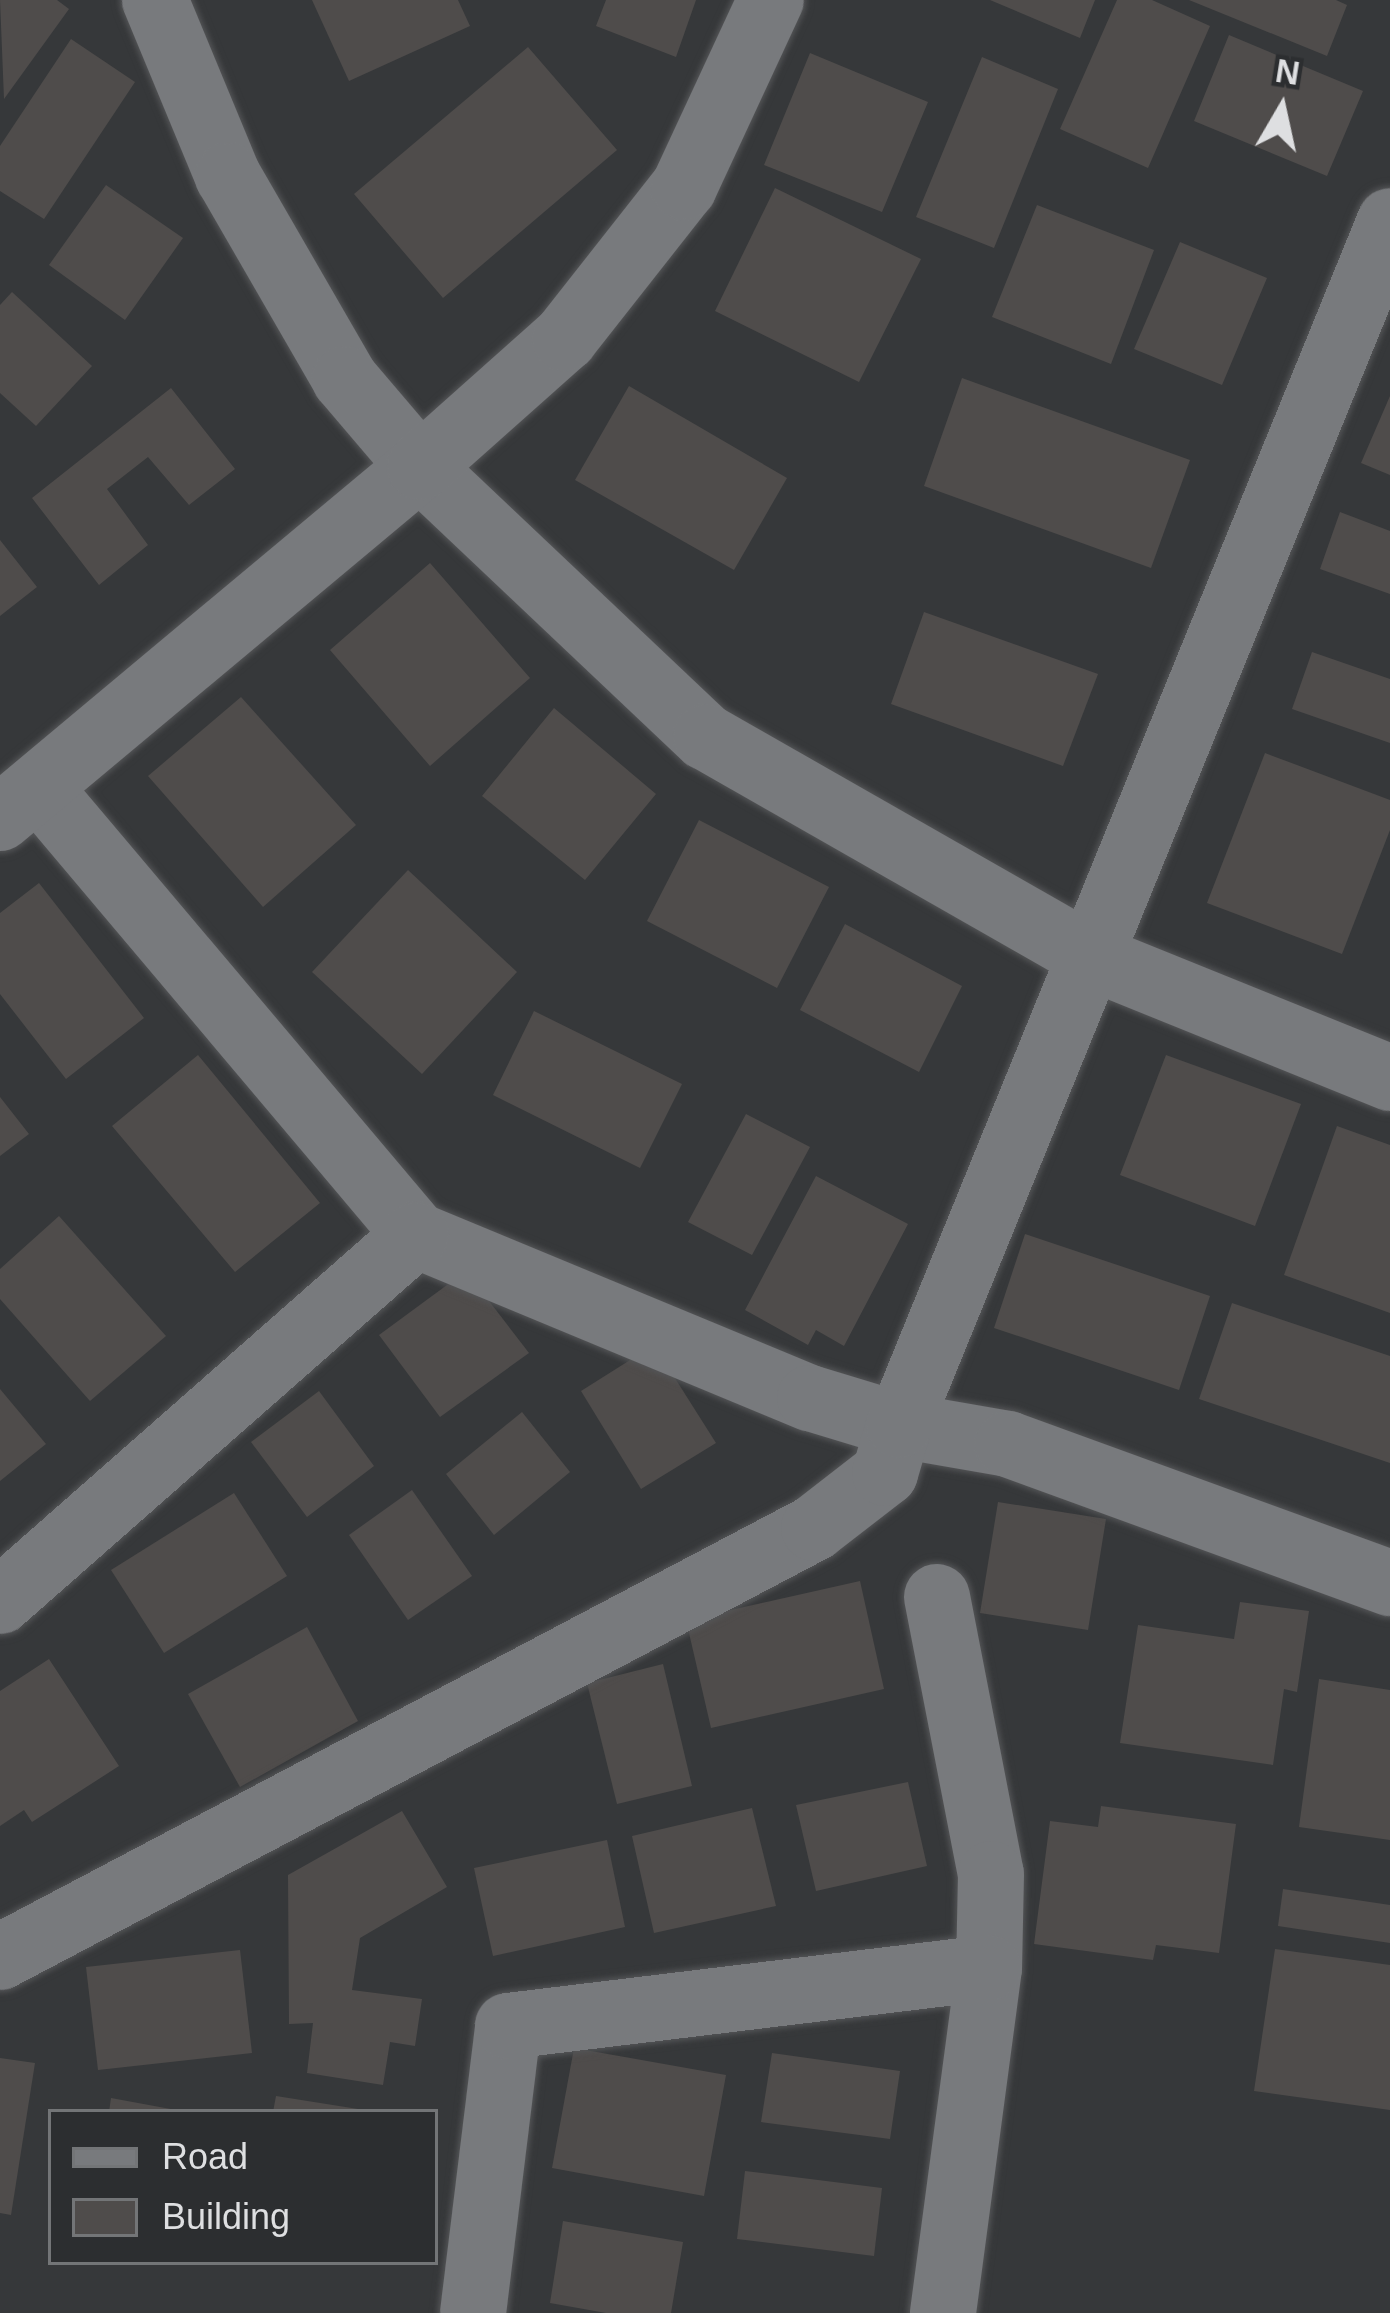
<!DOCTYPE html>
<style>
body{margin:0}
#map{position:relative;width:1390px;height:2313px;overflow:hidden;background:#36383a;font-family:Arial,sans-serif}
div>[style]{position:absolute}
.building>*{inset:0;background:#4f4c4b}
.roads{filter:drop-shadow(0 0 3px #545557) drop-shadow(0 0 3px #545557)}
.minor>*{height:66px;margin:-33px;padding:0 33px;transform-origin:33px;border-radius:33px;background:#787a7d}
.tertiary>*{height:66px;margin:-33px;padding:0 33px;transform-origin:33px;border-radius:33px;background:#787a7d}
span{translate:-50% -50%;white-space:nowrap;text-align:center;line-height:1.15;-webkit-text-stroke:9px #2c2e30;paint-order:stroke}
.legend{position:absolute;left:48px;top:2109px;width:390px;height:156px;box-sizing:border-box;background:#2c2e30;border:3px solid #737577;margin:0;padding:15px 21px;list-style:none;font-size:36px;color:#dedfe1}
.legend li{display:flex;align-items:center;gap:24px;height:60px}
.legend b{width:60px;border:3px solid #737577}
.north{position:absolute;left:1222px;top:48px;width:120px;height:120px;-webkit-text-stroke:9px #2c2e30;paint-order:stroke;rotate:9deg;font-size:33px;font-weight:700;line-height:48px;text-align:center;color:#dedfe1}
.north::after{content:'';display:block;margin:auto;width:42px;height:54px;background:#dedfe1;clip-path:polygon(50% 0,100% 100%,50% 72%,0 100%)}
</style>
<div id="map">
<div class="building">
<i style="clip-path:polygon(0 0,57px 0,69px 9px,4px 99px)"></i>
<i style="clip-path:polygon(312px 0,458px 0,470px 26px,349px 81px)"></i>
<i style="clip-path:polygon(606px 0,696px 0,676px 57px,596px 26px)"></i>
<i style="clip-path:polygon(990px 0,1095px 0,1080px 38px)"></i>
<i style="clip-path:polygon(1117px 0,1152px 0,1210px 26px,1148px 168px,1060px 129px)"></i>
<i style="clip-path:polygon(1189px 0,1336px 0,1347px 5px,1327px 56px)"></i>
<i style="clip-path:polygon(1229px 35px,1363px 91px,1327px 176px,1194px 121px)"></i>
<i style="clip-path:polygon(71px 39px,135px 82px,44px 219px,0 191px,0 146px)"></i>
<i style="clip-path:polygon(528px 47px,617px 150px,443px 298px,354px 194px)"></i>
<i style="clip-path:polygon(810px 53px,928px 102px,882px 212px,764px 165px)"></i>
<i style="clip-path:polygon(982px 57px,1058px 89px,994px 248px,916px 217px)"></i>
<i style="clip-path:polygon(106px 185px,183px 238px,125px 320px,49px 265px)"></i>
<i style="clip-path:polygon(775px 188px,921px 259px,859px 382px,715px 311px)"></i>
<i style="clip-path:polygon(1037px 205px,1154px 250px,1111px 364px,992px 317px)"></i>
<i style="clip-path:polygon(1180px 242px,1267px 278px,1222px 385px,1134px 349px)"></i>
<i style="clip-path:polygon(12px 292px,92px 366px,36px 426px,0 393px,0 305px)"></i>
<i style="clip-path:polygon(962px 378px,1190px 460px,1151px 568px,924px 486px)"></i>
<i style="clip-path:polygon(629px 386px,787px 478px,734px 570px,575px 480px)"></i>
<i style="clip-path:polygon(171px 388px,235px 469px,189px 505px,148px 457px,107px 489px,148px 545px,99px 585px,32px 498px)"></i>
<i style="clip-path:polygon(1390px 396px,1390px 475px,1361px 463px)"></i>
<i style="clip-path:polygon(1340px 512px,1390px 531px,1390px 594px,1320px 569px)"></i>
<i style="clip-path:polygon(0 540px,37px 587px,0 616px)"></i>
<i style="clip-path:polygon(430px 563px,530px 678px,430px 766px,330px 650px)"></i>
<i style="clip-path:polygon(924px 612px,1098px 674px,1063px 766px,891px 704px)"></i>
<i style="clip-path:polygon(1312px 652px,1390px 679px,1390px 743px,1292px 709px)"></i>
<i style="clip-path:polygon(241px 697px,356px 825px,263px 907px,148px 776px)"></i>
<i style="clip-path:polygon(554px 708px,656px 794px,585px 880px,482px 796px)"></i>
<i style="clip-path:polygon(1265px 753px,1390px 800px,1390px 830px,1342px 954px,1207px 903px)"></i>
<i style="clip-path:polygon(699px 820px,829px 887px,777px 988px,647px 921px)"></i>
<i style="clip-path:polygon(408px 870px,517px 972px,422px 1074px,312px 972px)"></i>
<i style="clip-path:polygon(39px 883px,144px 1018px,66px 1079px,0 994px,0 913px)"></i>
<i style="clip-path:polygon(845px 924px,962px 986px,919px 1072px,800px 1010px)"></i>
<i style="clip-path:polygon(534px 1011px,682px 1084px,640px 1168px,493px 1095px)"></i>
<i style="clip-path:polygon(198px 1055px,320px 1203px,235px 1272px,112px 1126px)"></i>
<i style="clip-path:polygon(1166px 1055px,1301px 1104px,1255px 1226px,1120px 1175px)"></i>
<i style="clip-path:polygon(0 1097px,29px 1134px,0 1156px)"></i>
<i style="clip-path:polygon(746px 1114px,810px 1147px,752px 1255px,688px 1222px)"></i>
<i style="clip-path:polygon(1337px 1126px,1390px 1145px,1390px 1313px,1284px 1275px)"></i>
<i style="clip-path:polygon(816px 1176px,908px 1224px,844px 1346px,816px 1330px,808px 1345px,745px 1310px)"></i>
<i style="clip-path:polygon(59px 1216px,166px 1336px,90px 1401px,0 1299px,0 1269px)"></i>
<i style="clip-path:polygon(1025px 1234px,1210px 1296px,1179px 1390px,994px 1328px)"></i>
<i style="clip-path:polygon(466px 1271px,529px 1353px,440px 1417px,379px 1335px)"></i>
<i style="clip-path:polygon(1232px 1303px,1390px 1356px,1390px 1463px,1199px 1399px)"></i>
<i style="clip-path:polygon(654px 1345px,716px 1443px,641px 1489px,581px 1391px)"></i>
<i style="clip-path:polygon(0 1389px,46px 1444px,0 1481px)"></i>
<i style="clip-path:polygon(319px 1391px,374px 1466px,307px 1517px,251px 1442px)"></i>
<i style="clip-path:polygon(522px 1412px,570px 1472px,494px 1535px,446px 1474px)"></i>
<i style="clip-path:polygon(412px 1490px,472px 1576px,408px 1620px,349px 1535px)"></i>
<i style="clip-path:polygon(234px 1493px,287px 1576px,164px 1653px,111px 1570px)"></i>
<i style="clip-path:polygon(998px 1502px,1106px 1519px,1088px 1630px,980px 1613px)"></i>
<i style="clip-path:polygon(860px 1581px,884px 1689px,711px 1728px,686px 1620px)"></i>
<i style="clip-path:polygon(1240px 1602px,1309px 1611px,1297px 1692px,1284px 1689px,1273px 1765px,1120px 1743px,1138px 1625px,1234px 1639px)"></i>
<i style="clip-path:polygon(307px 1627px,358px 1721px,240px 1787px,188px 1694px)"></i>
<i style="clip-path:polygon(49px 1659px,119px 1766px,32px 1822px,24px 1810px,0 1826px,0 1691px)"></i>
<i style="clip-path:polygon(663px 1664px,692px 1786px,617px 1804px,587px 1683px)"></i>
<i style="clip-path:polygon(1319px 1679px,1390px 1690px,1390px 1840px,1299px 1827px)"></i>
<i style="clip-path:polygon(908px 1782px,927px 1866px,816px 1891px,796px 1805px)"></i>
<i style="clip-path:polygon(1101px 1806px,1236px 1824px,1219px 1953px,1156px 1945px,1153px 1960px,1034px 1944px,1050px 1821px,1098px 1827px)"></i>
<i style="clip-path:polygon(752px 1808px,776px 1906px,654px 1933px,632px 1836px)"></i>
<i style="clip-path:polygon(402px 1811px,447px 1887px,360px 1938px,352px 1990px,422px 1999px,415px 2046px,390px 2042px,383px 2085px,307px 2073px,313px 2023px,289px 2024px,288px 1875px)"></i>
<i style="clip-path:polygon(607px 1840px,625px 1927px,493px 1956px,474px 1868px)"></i>
<i style="clip-path:polygon(1283px 1889px,1390px 1905px,1390px 1943px,1278px 1926px)"></i>
<i style="clip-path:polygon(1275px 1949px,1390px 1965px,1390px 2110px,1254px 2091px)"></i>
<i style="clip-path:polygon(240px 1950px,252px 2053px,98px 2070px,86px 1967px)"></i>
<i style="clip-path:polygon(574px 2048px,726px 2075px,704px 2196px,552px 2168px)"></i>
<i style="clip-path:polygon(772px 2053px,900px 2071px,890px 2139px,761px 2122px)"></i>
<i style="clip-path:polygon(0 2058px,35px 2063px,11px 2215px,0 2213px)"></i>
<i style="clip-path:polygon(276px 2096px,358px 2109px,358px 2112px,273px 2112px)"></i>
<i style="clip-path:polygon(111px 2098px,176px 2110px,176px 2112px,109px 2112px)"></i>
<i style="clip-path:polygon(745px 2171px,882px 2188px,874px 2256px,737px 2239px)"></i>
<i style="clip-path:polygon(563px 2221px,683px 2242px,671px 2313px,606px 2313px,550px 2303px)"></i>
</div>
<div class="roads">
<div class="minor">
<i style="left:155px;top:0;width:191px;rotate:67.5deg"></i>
<i style="left:228px;top:176px;width:234px;rotate:60deg"></i>
<i style="left:345px;top:379px;width:116px;rotate:49.6deg"></i>
<i style="left:420px;top:467px;width:393px;rotate:43.4deg"></i>
<i style="left:706px;top:737px;width:443px;rotate:29.7deg"></i>
<i style="left:1091px;top:957px;width:323px;rotate:22deg"></i>
<i style="left:38px;top:787px;width:586px;rotate:49.84deg"></i>
<i style="left:416px;top:1235px;width:426px;rotate:22.5deg"></i>
<i style="left:810px;top:1398px;width:93px;rotate:16.9deg"></i>
<i style="left:899px;top:1425px;width:111px;rotate:9.9deg"></i>
<i style="left:1008px;top:1444px;width:407px;rotate:20deg"></i>
<i style="left:0;top:818px;width:547px;rotate:-39.89deg"></i>
<i style="left:420px;top:467px;width:194px;rotate:-41.7deg"></i>
<i style="left:565px;top:338px;width:192px;rotate:-51.8deg"></i>
<i style="left:684px;top:187px;width:206px;rotate:-65.1deg"></i>
<i style="left:937px;top:1597px;width:282px;rotate:79deg"></i>
<i style="left:991px;top:1874px;width:94px;rotate:91.2deg"></i>
<i style="left:989px;top:1968px;width:348px;rotate:97.6deg"></i>
<i style="left:0;top:1601px;width:554px;rotate:-41.34deg"></i>
<i style="left:0;top:1957px;width:920px;rotate:-27.79deg"></i>
<i style="left:814px;top:1528px;width:90px;rotate:-37.8deg"></i>
<i style="left:473px;top:2313px;width:289px;rotate:-83deg"></i>
<i style="left:508px;top:2026px;width:484px;rotate:-6.9deg"></i>
</div>
<div class="tertiary">
<i style="left:885px;top:1473px;width:50px;rotate:-73.7deg"></i>
<i style="left:899px;top:1425px;width:1300px;rotate:-67.81deg"></i>
</div>
</div>
<ul class="legend">
<li><b style="height:15px;background:#787a7d"></b>Road</li>
<li><b style="height:33px;background:#4f4c4b"></b>Building</li>
</ul>
<div class="north">N</div>
</div>
